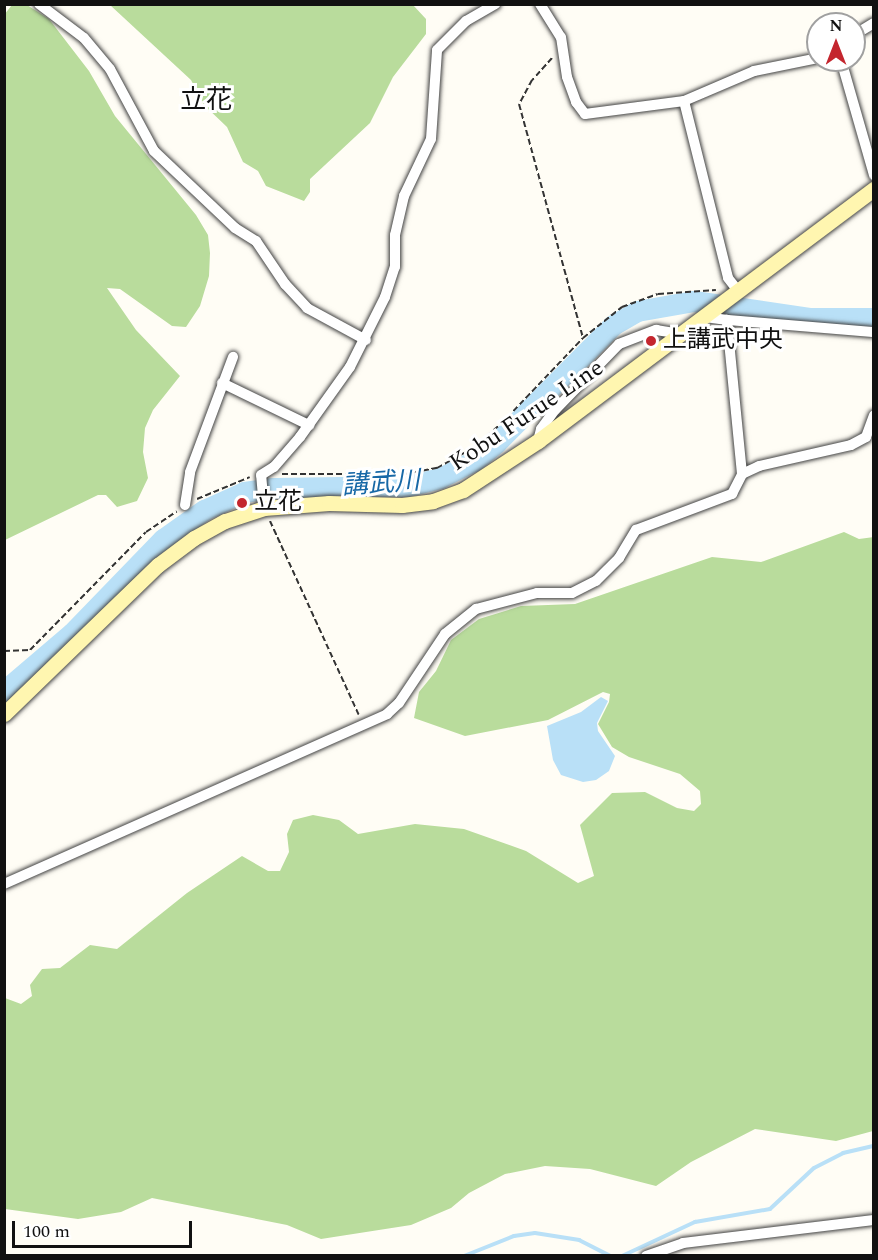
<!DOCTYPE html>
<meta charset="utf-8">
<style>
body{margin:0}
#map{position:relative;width:878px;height:1260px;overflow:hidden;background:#fffdf5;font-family:Spectral,"Noto Sans JP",serif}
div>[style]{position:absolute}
.forest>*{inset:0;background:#b9dc9c}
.water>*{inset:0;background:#b9e0f7}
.stream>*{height:4px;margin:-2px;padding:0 2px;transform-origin:2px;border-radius:2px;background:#b9e0f7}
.river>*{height:21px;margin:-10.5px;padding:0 10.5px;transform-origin:10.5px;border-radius:10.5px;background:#b9e0f7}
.path>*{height:2px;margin-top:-1px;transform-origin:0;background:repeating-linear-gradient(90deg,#333 0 6px,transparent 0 9px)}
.roads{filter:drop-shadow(0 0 2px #444) drop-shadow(0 0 2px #444)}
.street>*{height:10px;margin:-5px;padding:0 5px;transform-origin:5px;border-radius:5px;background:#fff}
.secondary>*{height:15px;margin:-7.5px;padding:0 7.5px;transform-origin:7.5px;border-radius:7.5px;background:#fff6b0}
.dots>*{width:16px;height:16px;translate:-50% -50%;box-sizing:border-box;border:3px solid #fff;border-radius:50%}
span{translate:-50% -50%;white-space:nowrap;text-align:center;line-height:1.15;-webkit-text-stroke:6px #fff;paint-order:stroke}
.poi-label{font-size:24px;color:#111}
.left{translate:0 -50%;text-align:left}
.street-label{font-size:24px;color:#111}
.neighbourhood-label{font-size:26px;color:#111}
.water-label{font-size:26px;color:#1768a6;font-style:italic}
.frame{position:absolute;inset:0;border:6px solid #111;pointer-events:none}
.north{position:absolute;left:806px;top:12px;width:60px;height:60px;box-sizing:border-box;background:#fff;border:2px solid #a0a0a0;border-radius:50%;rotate:0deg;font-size:16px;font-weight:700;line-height:24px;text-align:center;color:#111}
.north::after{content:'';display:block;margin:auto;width:21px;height:27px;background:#c4262e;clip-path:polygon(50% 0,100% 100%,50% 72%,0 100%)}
.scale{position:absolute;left:12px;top:1221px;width:180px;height:27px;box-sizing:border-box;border:3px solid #111;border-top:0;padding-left:8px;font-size:18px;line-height:21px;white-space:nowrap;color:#111;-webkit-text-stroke:4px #fff;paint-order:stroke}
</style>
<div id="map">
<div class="forest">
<i style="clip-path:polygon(12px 5px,27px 5px,49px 19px,89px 71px,115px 116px,196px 215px,208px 235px,210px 253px,209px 276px,200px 306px,186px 327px,172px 326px,120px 289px,107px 288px,136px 330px,180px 376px,153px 410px,145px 428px,143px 452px,148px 478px,137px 501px,117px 507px,106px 495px,98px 495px,5px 540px,4px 15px)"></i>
<i style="clip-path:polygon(110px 5px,413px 5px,426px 19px,426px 34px,393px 77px,370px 123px,310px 179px,310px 192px,304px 201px,266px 186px,258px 171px,243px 162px,227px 127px,204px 105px,191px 80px)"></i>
<i style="clip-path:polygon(844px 532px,859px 539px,874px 537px,873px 1131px,836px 1141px,755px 1129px,691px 1162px,656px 1186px,590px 1169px,545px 1166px,505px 1174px,469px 1193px,451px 1208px,411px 1225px,321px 1239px,287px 1225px,152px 1198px,121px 1212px,78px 1219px,5px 1209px,5px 998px,21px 1004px,32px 996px,30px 985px,42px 969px,60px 968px,90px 945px,117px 949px,187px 893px,242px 856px,268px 871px,280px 871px,289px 852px,287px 834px,293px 820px,313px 815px,339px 820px,358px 834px,415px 824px,464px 829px,526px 851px,578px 883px,594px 876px,580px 825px,612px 793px,645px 792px,677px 808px,694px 811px,701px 804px,700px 791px,680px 774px,629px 757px,612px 747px,598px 724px,609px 702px,610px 694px,603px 692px,548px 720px,465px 736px,414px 718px,419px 692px,436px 671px,451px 640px,479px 619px,521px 606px,575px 604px,712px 557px,761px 562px)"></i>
</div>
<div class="water">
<i style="clip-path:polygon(601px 697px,608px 701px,597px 723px,598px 731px,615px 756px,609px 771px,596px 780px,583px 782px,561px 775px,553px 760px,547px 726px,581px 712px)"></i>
</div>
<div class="stream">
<i style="left:464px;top:1256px;width:54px;rotate:-21.8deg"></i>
<i style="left:514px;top:1236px;width:21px;rotate:-8deg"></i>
<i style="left:535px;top:1233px;width:45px;rotate:9deg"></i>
<i style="left:579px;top:1240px;width:36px;rotate:27deg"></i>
<i style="left:622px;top:1256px;width:81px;rotate:-25deg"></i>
<i style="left:695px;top:1222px;width:76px;rotate:-9.8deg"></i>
<i style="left:770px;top:1209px;width:60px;rotate:-43deg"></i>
<i style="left:814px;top:1168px;width:33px;rotate:-27deg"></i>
<i style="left:843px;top:1153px;width:32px;rotate:-13deg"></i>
</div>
<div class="river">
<i style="left:4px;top:691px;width:89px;rotate:-40.5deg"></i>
<i style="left:72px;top:633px;width:131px;rotate:-45.9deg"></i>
<i style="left:163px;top:539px;width:50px;rotate:-35.3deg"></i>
<i style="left:204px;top:510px;width:44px;rotate:-24.2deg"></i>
<i style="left:244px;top:492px;width:29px;rotate:-8deg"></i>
<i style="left:273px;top:488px;width:135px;rotate:-0.8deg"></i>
<i style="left:408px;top:486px;width:33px;rotate:-14deg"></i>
<i style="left:440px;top:478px;width:38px;rotate:-27deg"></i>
<i style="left:474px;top:461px;width:28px;rotate:-39deg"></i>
<i style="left:496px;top:443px;width:166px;rotate:-45.2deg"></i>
<i style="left:613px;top:325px;width:28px;rotate:-30deg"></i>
<i style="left:637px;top:311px;width:58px;rotate:-10deg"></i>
<i style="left:694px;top:301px;width:118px;rotate:8.3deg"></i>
<i style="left:811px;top:318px;width:63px"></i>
</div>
<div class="path">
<i style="left:552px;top:58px;width:30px;rotate:132deg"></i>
<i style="left:532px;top:80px;width:27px;rotate:118deg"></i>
<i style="left:519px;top:104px;width:243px;rotate:74.7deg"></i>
<i style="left:282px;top:474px;width:123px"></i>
<i style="left:405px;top:474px;width:33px;rotate:-11deg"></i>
<i style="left:437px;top:468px;width:41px;rotate:-29.1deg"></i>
<i style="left:473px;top:448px;width:37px;rotate:-41deg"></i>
<i style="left:501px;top:424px;width:119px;rotate:-46.4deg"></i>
<i style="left:583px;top:338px;width:50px;rotate:-38.5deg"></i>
<i style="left:622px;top:307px;width:38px;rotate:-20deg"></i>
<i style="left:658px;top:294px;width:58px;rotate:-3.9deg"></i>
<i style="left:197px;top:499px;width:57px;rotate:-22.5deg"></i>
<i style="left:270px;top:521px;width:213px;rotate:65.4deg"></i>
<i style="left:4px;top:651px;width:26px;rotate:-2deg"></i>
<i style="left:30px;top:650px;width:165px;rotate:-45.5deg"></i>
<i style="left:146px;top:532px;width:37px;rotate:-34deg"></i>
</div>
<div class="roads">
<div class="street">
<i style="left:39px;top:4px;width:56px;rotate:37.1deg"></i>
<i style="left:84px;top:38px;width:40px;rotate:50deg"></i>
<i style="left:110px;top:69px;width:93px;rotate:61.8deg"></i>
<i style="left:154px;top:151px;width:112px;rotate:43.5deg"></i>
<i style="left:235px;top:228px;width:25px;rotate:32deg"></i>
<i style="left:256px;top:241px;width:52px;rotate:56deg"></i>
<i style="left:285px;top:284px;width:33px;rotate:47deg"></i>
<i style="left:307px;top:308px;width:67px;rotate:28.5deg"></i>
<i style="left:540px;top:4px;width:39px;rotate:58deg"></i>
<i style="left:561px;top:37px;width:40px;rotate:81.5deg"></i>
<i style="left:567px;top:77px;width:27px;rotate:70deg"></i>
<i style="left:576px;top:102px;width:15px;rotate:53deg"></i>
<i style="left:585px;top:114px;width:100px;rotate:-7.5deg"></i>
<i style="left:684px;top:101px;width:76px;rotate:-23.2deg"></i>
<i style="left:754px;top:71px;width:65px;rotate:-11.5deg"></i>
<i style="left:854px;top:35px;width:23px;rotate:-31deg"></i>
<i style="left:841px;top:60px;width:120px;rotate:74deg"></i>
<i style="left:684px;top:101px;width:182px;rotate:76deg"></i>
<i style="left:728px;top:278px;width:16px;rotate:52deg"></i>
<i style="left:727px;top:320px;width:147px;rotate:4.7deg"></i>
<i style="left:222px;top:383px;width:97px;rotate:25.8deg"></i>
<i style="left:538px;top:441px;width:12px;rotate:-76deg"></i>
<i style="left:541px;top:429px;width:24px;rotate:-54deg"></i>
<i style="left:555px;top:410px;width:92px;rotate:-45.9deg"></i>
<i style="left:619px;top:344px;width:40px;rotate:-21deg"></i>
<i style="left:656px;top:330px;width:26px;rotate:9deg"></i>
<i style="left:742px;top:474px;width:19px;rotate:-25deg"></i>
<i style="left:759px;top:466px;width:94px;rotate:-12.9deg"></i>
<i style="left:851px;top:445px;width:17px;rotate:-28deg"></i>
<i style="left:866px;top:437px;width:23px;rotate:-70deg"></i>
<i style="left:185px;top:505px;width:33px;rotate:-81deg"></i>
<i style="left:190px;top:472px;width:123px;rotate:-69.5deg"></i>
<i style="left:264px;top:508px;width:33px;rotate:-95deg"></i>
<i style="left:261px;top:475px;width:15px;rotate:-32deg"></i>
<i style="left:274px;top:467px;width:40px;rotate:-49deg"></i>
<i style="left:300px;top:437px;width:86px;rotate:-54.5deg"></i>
<i style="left:350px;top:367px;width:78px;rotate:-63.4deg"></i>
<i style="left:385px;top:297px;width:32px;rotate:-72deg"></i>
<i style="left:395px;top:267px;width:32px;rotate:-90deg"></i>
<i style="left:395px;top:235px;width:40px;rotate:-77deg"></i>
<i style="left:404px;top:196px;width:63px;rotate:-64.7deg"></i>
<i style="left:431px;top:139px;width:89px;rotate:-86.1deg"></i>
<i style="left:437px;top:50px;width:41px;rotate:-45deg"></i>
<i style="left:466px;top:21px;width:34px;rotate:-30deg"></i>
<i style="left:4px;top:884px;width:419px;rotate:-23.9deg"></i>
<i style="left:387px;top:714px;width:16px;rotate:-43deg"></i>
<i style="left:399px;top:703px;width:83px;rotate:-56.3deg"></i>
<i style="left:445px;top:634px;width:40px;rotate:-39deg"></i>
<i style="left:476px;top:609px;width:63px;rotate:-14.7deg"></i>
<i style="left:537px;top:593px;width:35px"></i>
<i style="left:572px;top:593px;width:27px;rotate:-27deg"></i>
<i style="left:596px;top:581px;width:33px;rotate:-45deg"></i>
<i style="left:619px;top:558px;width:33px;rotate:-59deg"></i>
<i style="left:636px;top:530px;width:103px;rotate:-20.6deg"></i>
<i style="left:732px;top:494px;width:22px;rotate:-63deg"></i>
<i style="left:742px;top:474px;width:155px;rotate:-95.6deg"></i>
<i style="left:727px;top:320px;width:22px;rotate:-172deg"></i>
<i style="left:646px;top:1256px;width:39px;rotate:-19deg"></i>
<i style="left:683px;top:1243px;width:192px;rotate:-6.9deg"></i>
</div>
<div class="secondary">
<i style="left:4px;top:714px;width:214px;rotate:-44.1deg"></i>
<i style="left:158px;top:565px;width:45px;rotate:-36.9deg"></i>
<i style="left:194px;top:538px;width:35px;rotate:-29deg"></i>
<i style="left:225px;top:521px;width:41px;rotate:-18.4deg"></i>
<i style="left:264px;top:508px;width:65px;rotate:-4.4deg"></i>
<i style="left:329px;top:503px;width:73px;rotate:1.6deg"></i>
<i style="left:402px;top:505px;width:31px;rotate:-7deg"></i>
<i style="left:433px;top:501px;width:32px;rotate:-20deg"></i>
<i style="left:463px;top:490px;width:90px;rotate:-33.2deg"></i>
<i style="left:538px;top:441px;width:420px;rotate:-36.9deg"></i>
</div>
</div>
<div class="dots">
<i style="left:651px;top:341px;background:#c4262e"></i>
<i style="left:242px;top:503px;background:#c4262e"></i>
</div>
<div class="poi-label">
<span class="left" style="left:663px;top:341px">上講武中央</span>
<span class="left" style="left:254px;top:503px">立花</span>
</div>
<div class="street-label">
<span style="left:527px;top:416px;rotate:-34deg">Kobu Furue Line</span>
</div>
<div class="neighbourhood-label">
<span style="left:206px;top:101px">立花</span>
</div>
<div class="water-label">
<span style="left:381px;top:484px;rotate:-4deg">講武川</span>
</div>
<div class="frame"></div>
<div class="north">N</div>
<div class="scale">100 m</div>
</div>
